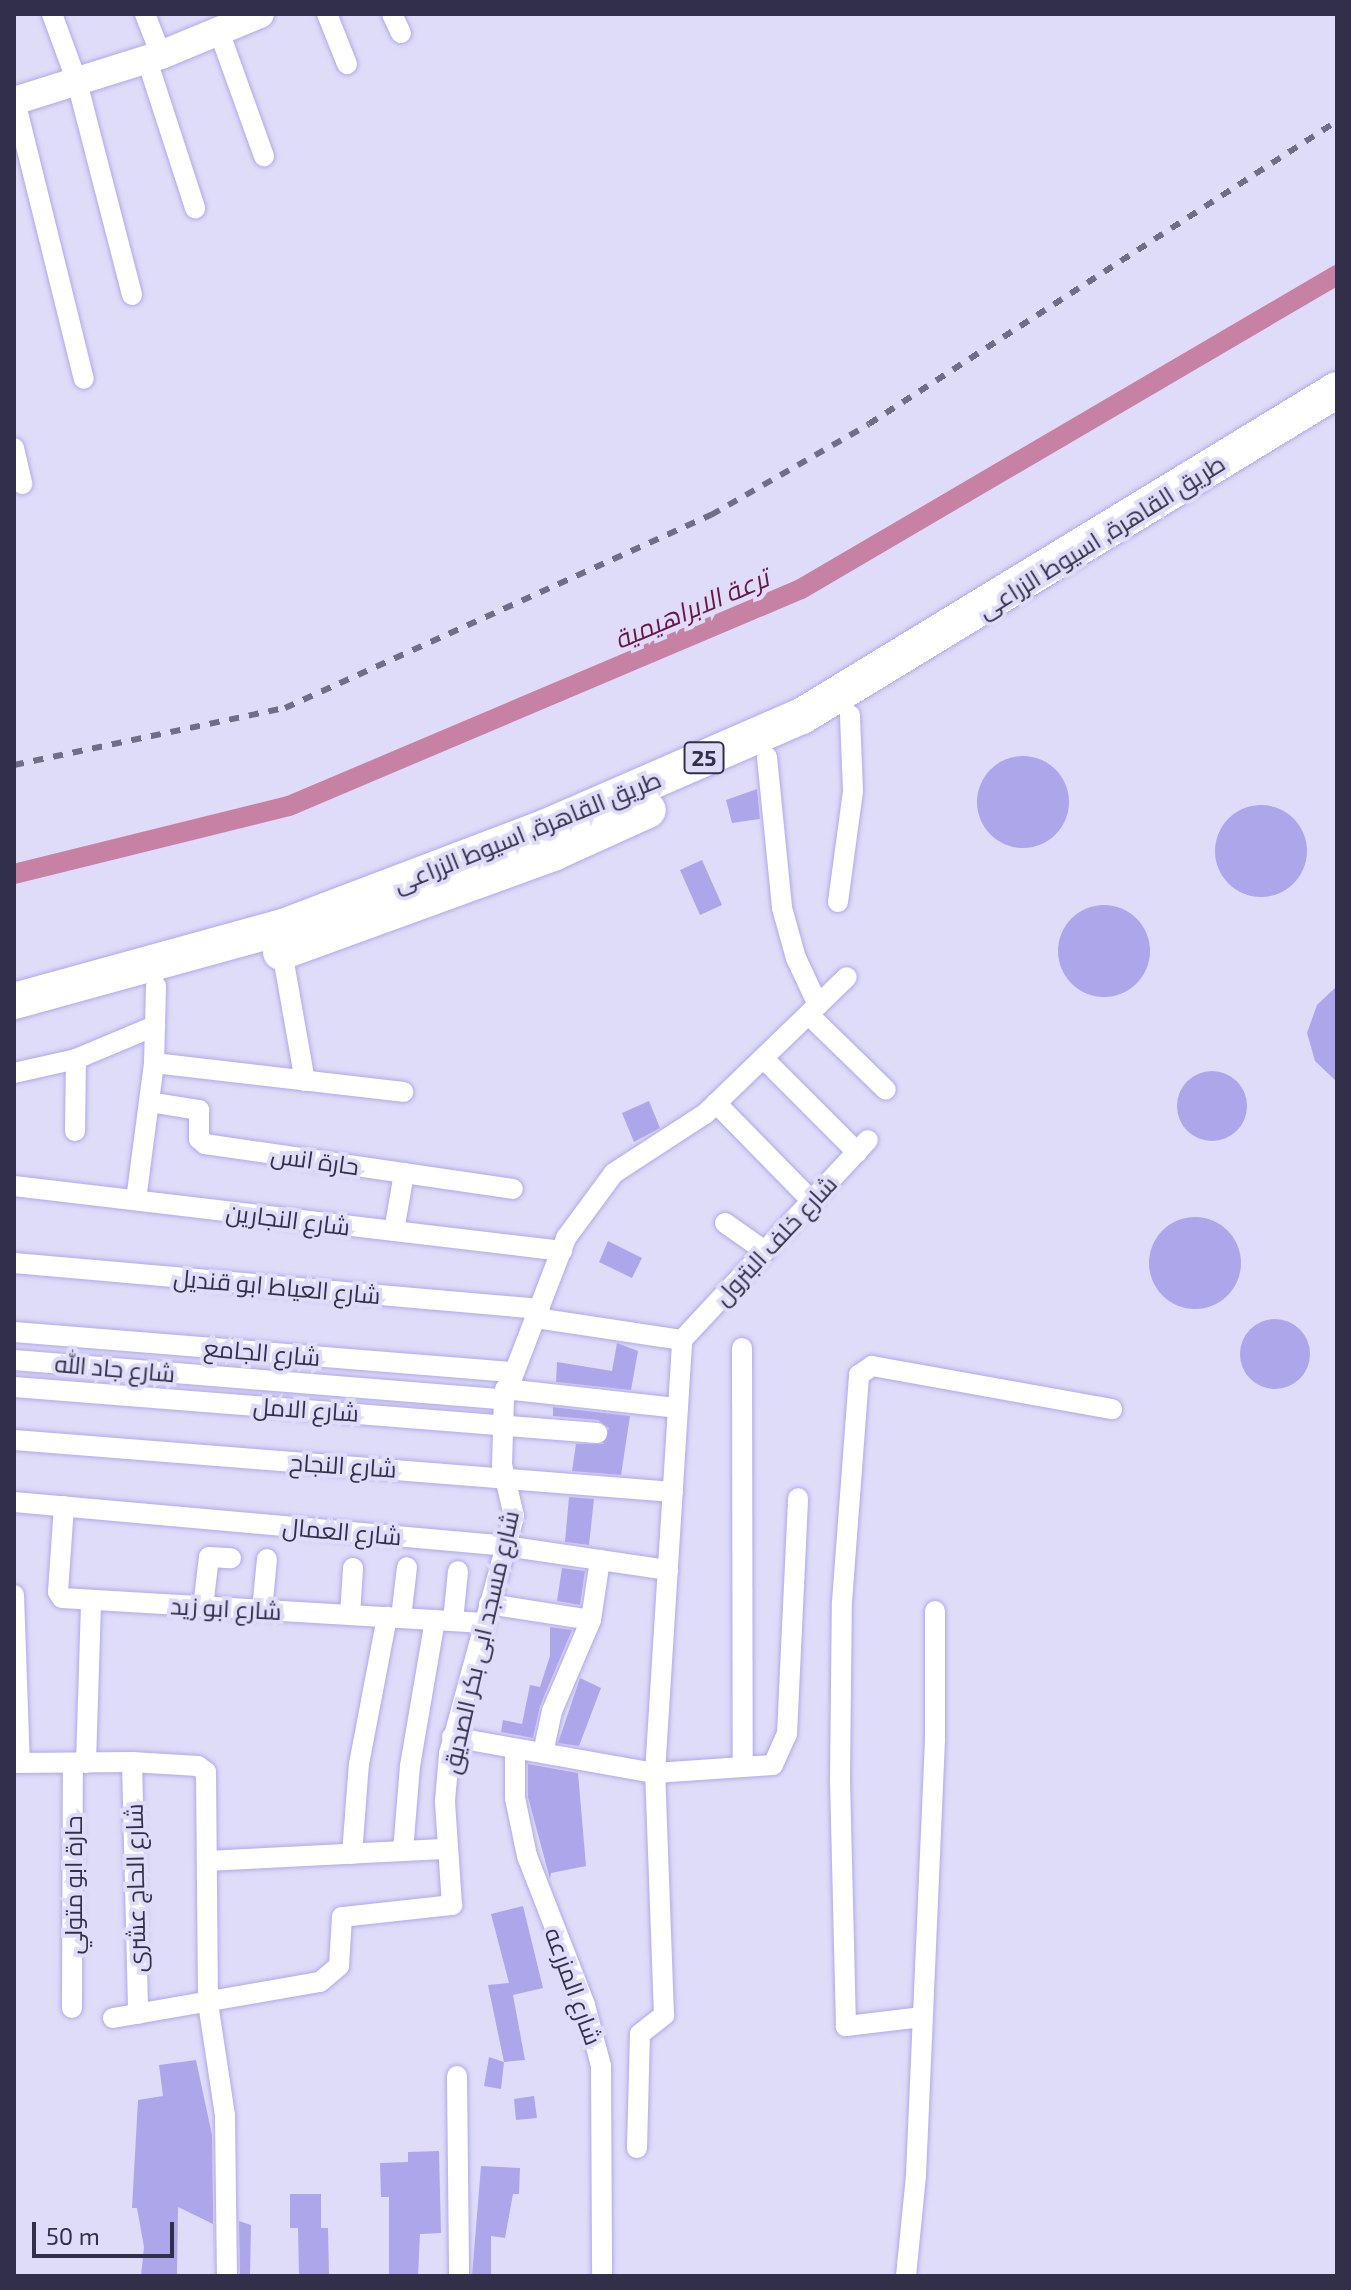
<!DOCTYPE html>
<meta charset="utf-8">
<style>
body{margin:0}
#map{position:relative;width:1351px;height:2290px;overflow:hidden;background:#dedcf8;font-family:"Exo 2",Cairo,sans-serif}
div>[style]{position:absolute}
.canal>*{height:20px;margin:-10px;padding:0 10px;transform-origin:10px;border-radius:10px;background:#c781a4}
.building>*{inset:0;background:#aea6ea}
.round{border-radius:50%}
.roads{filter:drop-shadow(0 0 2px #b0a9eb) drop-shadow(0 0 2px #b0a9eb)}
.street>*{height:20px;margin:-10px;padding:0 10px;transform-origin:10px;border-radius:10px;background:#fff}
.secondary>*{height:28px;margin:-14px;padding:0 14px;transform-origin:14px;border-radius:14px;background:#fff}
.highway>*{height:36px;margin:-18px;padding:0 18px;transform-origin:18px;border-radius:18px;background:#fff}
.rail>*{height:6px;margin-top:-3px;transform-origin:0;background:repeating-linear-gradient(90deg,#706d89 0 10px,transparent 0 20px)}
span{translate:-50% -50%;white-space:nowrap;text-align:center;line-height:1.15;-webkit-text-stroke:8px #dedcf8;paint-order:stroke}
.shield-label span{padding:2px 6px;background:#dedcf8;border:2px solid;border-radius:6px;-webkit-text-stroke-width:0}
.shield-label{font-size:22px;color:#322f4a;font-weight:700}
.street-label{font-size:24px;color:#322f4a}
.water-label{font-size:26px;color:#681547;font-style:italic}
.frame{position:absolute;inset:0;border:16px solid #322f4a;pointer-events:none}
.scale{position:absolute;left:32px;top:2222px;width:142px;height:36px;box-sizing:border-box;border:4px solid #322f4a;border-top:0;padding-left:10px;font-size:24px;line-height:28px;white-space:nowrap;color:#322f4a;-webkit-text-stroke:6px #dedcf8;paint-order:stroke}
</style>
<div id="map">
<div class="canal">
<i style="left:14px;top:874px;width:283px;rotate:-13.9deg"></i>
<i style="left:289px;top:806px;width:556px;rotate:-22.97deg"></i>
<i style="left:801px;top:589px;width:621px;rotate:-30.36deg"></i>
</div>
<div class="building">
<i class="round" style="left:977px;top:756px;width:92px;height:92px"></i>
<i style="clip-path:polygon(757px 789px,760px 819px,732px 823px,726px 800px)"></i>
<i class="round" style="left:1215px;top:805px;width:92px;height:92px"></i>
<i style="clip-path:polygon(702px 860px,722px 905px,700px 915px,680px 870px)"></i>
<i class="round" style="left:1058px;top:905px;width:92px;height:92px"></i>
<i style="clip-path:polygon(1337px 986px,1337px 1082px,1315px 1061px,1307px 1033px,1317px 1005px)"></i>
<i class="round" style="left:1177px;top:1071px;width:70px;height:70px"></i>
<i style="clip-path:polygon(649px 1101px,660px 1128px,634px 1142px,622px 1113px)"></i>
<i class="round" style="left:1149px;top:1217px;width:92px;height:92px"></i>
<i style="clip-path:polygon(608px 1241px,642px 1258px,632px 1278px,599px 1262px)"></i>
<i class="round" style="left:1240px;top:1319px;width:70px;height:70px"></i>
<i style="clip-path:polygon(617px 1343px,638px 1351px,631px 1390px,556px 1382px,557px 1362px,612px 1371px)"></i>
<i style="clip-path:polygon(553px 1407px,630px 1416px,621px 1475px,572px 1471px,576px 1444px,603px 1444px,609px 1428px,598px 1420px,553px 1416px)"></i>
<i style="clip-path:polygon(569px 1497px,594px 1499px,589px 1545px,565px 1542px)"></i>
<i style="clip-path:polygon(562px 1568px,585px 1571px,580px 1605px,557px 1601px)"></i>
<i style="clip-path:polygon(550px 1627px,572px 1630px,540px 1706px,533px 1738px,501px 1732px,503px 1720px,522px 1724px,530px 1685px,540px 1687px,550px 1656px)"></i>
<i style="clip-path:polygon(580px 1678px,601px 1688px,579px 1746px,558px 1743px)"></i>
<i style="clip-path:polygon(528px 1764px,578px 1773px,586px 1866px,551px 1873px,550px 1879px,528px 1797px)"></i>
<i style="clip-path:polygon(523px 1906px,543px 1988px,513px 1995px,525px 2060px,504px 2062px,488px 1985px,509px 1983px,491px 1914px)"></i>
<i style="clip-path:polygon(489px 2057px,504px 2062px,501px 2089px,484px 2086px)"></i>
<i style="clip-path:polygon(196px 2060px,212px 2135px,214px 2276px,213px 2224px,178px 2207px,177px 2276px,141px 2276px,144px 2247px,137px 2208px,132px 2208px,138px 2100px,163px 2096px,159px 2065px)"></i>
<i style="clip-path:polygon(534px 2096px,537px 2118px,516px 2120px,514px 2099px)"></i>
<i style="clip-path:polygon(439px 2151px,441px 2233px,420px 2234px,418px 2276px,389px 2276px,389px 2197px,381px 2197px,380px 2163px,408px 2162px,408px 2152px)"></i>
<i style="clip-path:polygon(481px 2166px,520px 2168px,519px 2194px,513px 2194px,505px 2238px,491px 2236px,491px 2276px,472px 2276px)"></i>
<i style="clip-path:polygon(290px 2194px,321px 2194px,321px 2228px,328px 2228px,329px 2276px,299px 2276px,298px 2228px,290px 2228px)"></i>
<i style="clip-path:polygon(239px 2221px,251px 2225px,250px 2276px,240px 2276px)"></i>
</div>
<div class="roads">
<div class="street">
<i style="left:52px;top:14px;width:72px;rotate:69.8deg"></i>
<i style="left:77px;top:82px;width:220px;rotate:75.5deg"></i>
<i style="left:145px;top:14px;width:44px;rotate:68.7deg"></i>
<i style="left:327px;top:14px;width:54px;rotate:68.2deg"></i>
<i style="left:392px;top:14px;width:21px;rotate:65deg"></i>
<i style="left:220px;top:34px;width:130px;rotate:70.2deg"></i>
<i style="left:147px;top:60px;width:156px;rotate:72deg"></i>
<i style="left:15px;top:101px;width:286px;rotate:76.1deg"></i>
<i style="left:14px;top:448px;width:37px;rotate:77deg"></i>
<i style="left:767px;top:757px;width:152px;rotate:84.3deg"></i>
<i style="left:782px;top:908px;width:52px;rotate:74.4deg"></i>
<i style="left:796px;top:958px;width:52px;rotate:64.9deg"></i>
<i style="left:838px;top:902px;width:112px;rotate:-82.3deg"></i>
<i style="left:853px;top:791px;width:76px;rotate:-92.3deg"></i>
<i style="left:282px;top:951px;width:132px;rotate:80deg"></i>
<i style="left:809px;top:1015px;width:107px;rotate:44.2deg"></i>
<i style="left:764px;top:1059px;width:132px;rotate:45deg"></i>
<i style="left:154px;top:1063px;width:251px;rotate:6.6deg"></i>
<i style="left:14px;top:1073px;width:64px;rotate:-12.7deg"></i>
<i style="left:76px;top:1059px;width:86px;rotate:-22.7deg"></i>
<i style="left:149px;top:1102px;width:51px;rotate:9.1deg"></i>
<i style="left:199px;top:1110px;width:29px;rotate:90deg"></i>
<i style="left:199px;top:1139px;width:8px;rotate:40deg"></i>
<i style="left:205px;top:1144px;width:311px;rotate:8.3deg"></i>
<i style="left:716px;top:1103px;width:137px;rotate:45.6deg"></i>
<i style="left:75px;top:1131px;width:72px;rotate:-89.2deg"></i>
<i style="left:14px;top:1186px;width:552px;rotate:6.76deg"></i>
<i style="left:136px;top:1200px;width:138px;rotate:-82.5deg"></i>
<i style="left:154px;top:1063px;width:77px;rotate:-88.5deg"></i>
<i style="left:725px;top:1223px;width:49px;rotate:35deg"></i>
<i style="left:394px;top:1231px;width:59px;rotate:-80.2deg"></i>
<i style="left:14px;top:1263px;width:528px;rotate:5deg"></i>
<i style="left:536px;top:1318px;width:148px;rotate:8.6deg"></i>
<i style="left:14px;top:1332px;width:499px;rotate:4.6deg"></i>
<i style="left:682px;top:1340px;width:273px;rotate:-47.1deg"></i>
<i style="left:742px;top:1348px;width:416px;rotate:89.9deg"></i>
<i style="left:14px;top:1360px;width:492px;rotate:4.6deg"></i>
<i style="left:14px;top:1387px;width:585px;rotate:4.51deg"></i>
<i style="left:505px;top:1389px;width:174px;rotate:6.3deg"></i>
<i style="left:14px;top:1440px;width:661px;rotate:4.51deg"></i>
<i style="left:14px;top:1502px;width:493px;rotate:5.1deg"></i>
<i style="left:505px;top:1546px;width:165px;rotate:8.4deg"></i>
<i style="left:64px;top:1506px;width:86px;rotate:94deg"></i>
<i style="left:58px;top:1592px;width:7px;rotate:56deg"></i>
<i style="left:62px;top:1598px;width:423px;rotate:3.4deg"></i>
<i style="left:14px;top:1595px;width:168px;rotate:88deg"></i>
<i style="left:489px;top:1604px;width:103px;rotate:8.9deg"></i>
<i style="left:203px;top:1607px;width:50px;rotate:-83.2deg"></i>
<i style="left:209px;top:1557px;width:22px;rotate:3deg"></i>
<i style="left:262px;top:1610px;width:51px;rotate:-84.4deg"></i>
<i style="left:350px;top:1615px;width:47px;rotate:-86.3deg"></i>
<i style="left:401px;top:1618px;width:51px;rotate:-83.3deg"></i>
<i style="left:453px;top:1621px;width:50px;rotate:-84.3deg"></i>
<i style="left:452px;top:1737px;width:206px;rotate:10.1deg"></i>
<i style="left:655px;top:1773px;width:118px;rotate:-3.9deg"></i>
<i style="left:773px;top:1765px;width:34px;rotate:-66deg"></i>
<i style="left:787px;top:1734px;width:236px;rotate:-87.3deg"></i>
<i style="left:515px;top:1749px;width:49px;rotate:90deg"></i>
<i style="left:515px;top:1798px;width:59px;rotate:78.3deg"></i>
<i style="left:527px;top:1856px;width:160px;rotate:68.7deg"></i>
<i style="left:585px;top:2005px;width:63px;rotate:75.3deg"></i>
<i style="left:601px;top:2066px;width:210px;rotate:89.7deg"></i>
<i style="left:543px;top:1753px;width:43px;rotate:-77.9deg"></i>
<i style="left:552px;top:1711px;width:99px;rotate:-66.8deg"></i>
<i style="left:591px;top:1620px;width:61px;rotate:-81.5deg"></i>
<i style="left:132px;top:1762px;width:252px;rotate:88.6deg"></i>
<i style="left:14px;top:1763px;width:118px;rotate:-0.5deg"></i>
<i style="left:132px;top:1762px;width:66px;rotate:3.5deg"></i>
<i style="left:198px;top:1766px;width:10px;rotate:37deg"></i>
<i style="left:206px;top:1772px;width:231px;rotate:89.5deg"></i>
<i style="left:208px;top:2003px;width:114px;rotate:81.4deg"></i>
<i style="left:225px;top:2116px;width:160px;rotate:89.3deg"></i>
<i style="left:86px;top:1763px;width:163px;rotate:-88.2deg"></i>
<i style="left:403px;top:1851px;width:85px;rotate:-85.3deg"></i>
<i style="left:410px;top:1766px;width:148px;rotate:-80.3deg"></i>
<i style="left:352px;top:1854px;width:90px;rotate:-85.6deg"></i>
<i style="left:359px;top:1764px;width:150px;rotate:-79.2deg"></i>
<i style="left:207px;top:1861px;width:241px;rotate:-2.9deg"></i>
<i style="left:72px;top:2008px;width:245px;rotate:-89.8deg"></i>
<i style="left:922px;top:2017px;width:77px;rotate:173.2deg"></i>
<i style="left:846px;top:2026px;width:246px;rotate:-91.4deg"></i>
<i style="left:840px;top:1780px;width:178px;rotate:-89.4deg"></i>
<i style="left:842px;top:1602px;width:228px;rotate:-85.7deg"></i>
<i style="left:859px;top:1375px;width:16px;rotate:-35deg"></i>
<i style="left:872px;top:1366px;width:244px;rotate:10.2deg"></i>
<i style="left:113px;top:2018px;width:210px;rotate:-9.9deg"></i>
<i style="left:320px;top:1982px;width:25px;rotate:-40deg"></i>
<i style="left:339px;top:1966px;width:49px;rotate:-86.5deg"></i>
<i style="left:342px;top:1917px;width:111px;rotate:-6.2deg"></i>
<i style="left:452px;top:1905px;width:104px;rotate:-93.9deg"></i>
<i style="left:445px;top:1801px;width:47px;rotate:-85.1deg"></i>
<i style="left:449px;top:1754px;width:247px;rotate:-74.7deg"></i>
<i style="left:514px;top:1516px;width:52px;rotate:-103.2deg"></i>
<i style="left:502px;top:1465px;width:66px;rotate:-88.3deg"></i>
<i style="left:504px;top:1399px;width:173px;rotate:-68.9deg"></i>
<i style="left:566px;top:1238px;width:81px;rotate:-53.6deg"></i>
<i style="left:614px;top:1173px;width:108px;rotate:-33deg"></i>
<i style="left:705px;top:1114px;width:197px;rotate:-44deg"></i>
<i style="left:457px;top:2076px;width:200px;rotate:89.4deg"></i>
<i style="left:637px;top:2148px;width:114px;rotate:-88.5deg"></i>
<i style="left:640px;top:2034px;width:31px;rotate:-38deg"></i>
<i style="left:664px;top:2015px;width:242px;rotate:-92.1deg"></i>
<i style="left:655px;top:1773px;width:434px;rotate:-86.4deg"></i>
<i style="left:906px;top:2276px;width:101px;rotate:-84.3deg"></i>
<i style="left:916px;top:2175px;width:436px;rotate:-87.5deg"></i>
<i style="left:935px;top:1739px;width:128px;rotate:-90deg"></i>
</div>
<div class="secondary">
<i style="left:14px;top:101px;width:154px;rotate:-17.4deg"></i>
<i style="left:161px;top:55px;width:107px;rotate:-22.5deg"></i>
</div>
<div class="highway">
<i style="left:281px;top:952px;width:289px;rotate:-20deg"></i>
<i style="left:553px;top:853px;width:104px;rotate:-24.4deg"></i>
<i style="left:14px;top:1001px;width:282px;rotate:-15.4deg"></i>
<i style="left:286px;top:926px;width:276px;rotate:-20.8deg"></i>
<i style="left:544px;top:828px;width:281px;rotate:-23.5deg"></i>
<i style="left:802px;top:716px;width:626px;rotate:-31.36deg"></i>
</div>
</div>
<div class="rail">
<i style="left:14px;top:765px;width:277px;rotate:-11.9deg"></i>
<i style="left:285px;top:708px;width:468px;rotate:-24.4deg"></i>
<i style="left:711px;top:515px;width:182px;rotate:-29.9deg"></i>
<i style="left:869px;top:424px;width:558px;rotate:-32.92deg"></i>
</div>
<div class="shield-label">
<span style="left:704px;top:758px">25</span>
</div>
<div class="street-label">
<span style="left:1101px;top:536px;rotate:-32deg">طريق القاهرة, اسيوط الزراعى</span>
<span style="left:527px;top:831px;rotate:-22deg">طريق القاهرة, اسيوط الزراعى</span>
<span style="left:315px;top:1160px;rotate:8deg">حارة انس</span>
<span style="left:288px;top:1219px;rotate:7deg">شارع النجارين</span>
<span style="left:775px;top:1240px;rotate:-47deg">شارع خلف البترول</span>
<span style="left:277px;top:1286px;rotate:5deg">شارع العياط ابو قنديل</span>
<span style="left:262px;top:1352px;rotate:5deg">شارع الجامع</span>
<span style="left:115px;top:1368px;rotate:5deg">شارع جاد الله</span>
<span style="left:306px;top:1409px;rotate:4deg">شارع الامل</span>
<span style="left:343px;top:1465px;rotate:4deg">شارع النجاح</span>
<span style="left:342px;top:1531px;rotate:5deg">شارع العمال</span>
<span style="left:226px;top:1608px;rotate:3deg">شارع ابو زيد</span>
<span style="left:480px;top:1642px;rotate:-77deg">شارع مسجد ابى بكر الصديق</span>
<span style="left:73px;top:1885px;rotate:-90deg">حارة ابو متولي</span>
<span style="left:135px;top:1888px;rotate:-91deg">شارع الحاج عشرى</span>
<span style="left:574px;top:1986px;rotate:70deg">شارع المزرعه</span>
</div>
<div class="water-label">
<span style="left:691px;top:608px;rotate:-23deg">ترعة الابراهيمية</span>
</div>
<div class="frame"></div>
<div class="scale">50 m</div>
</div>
